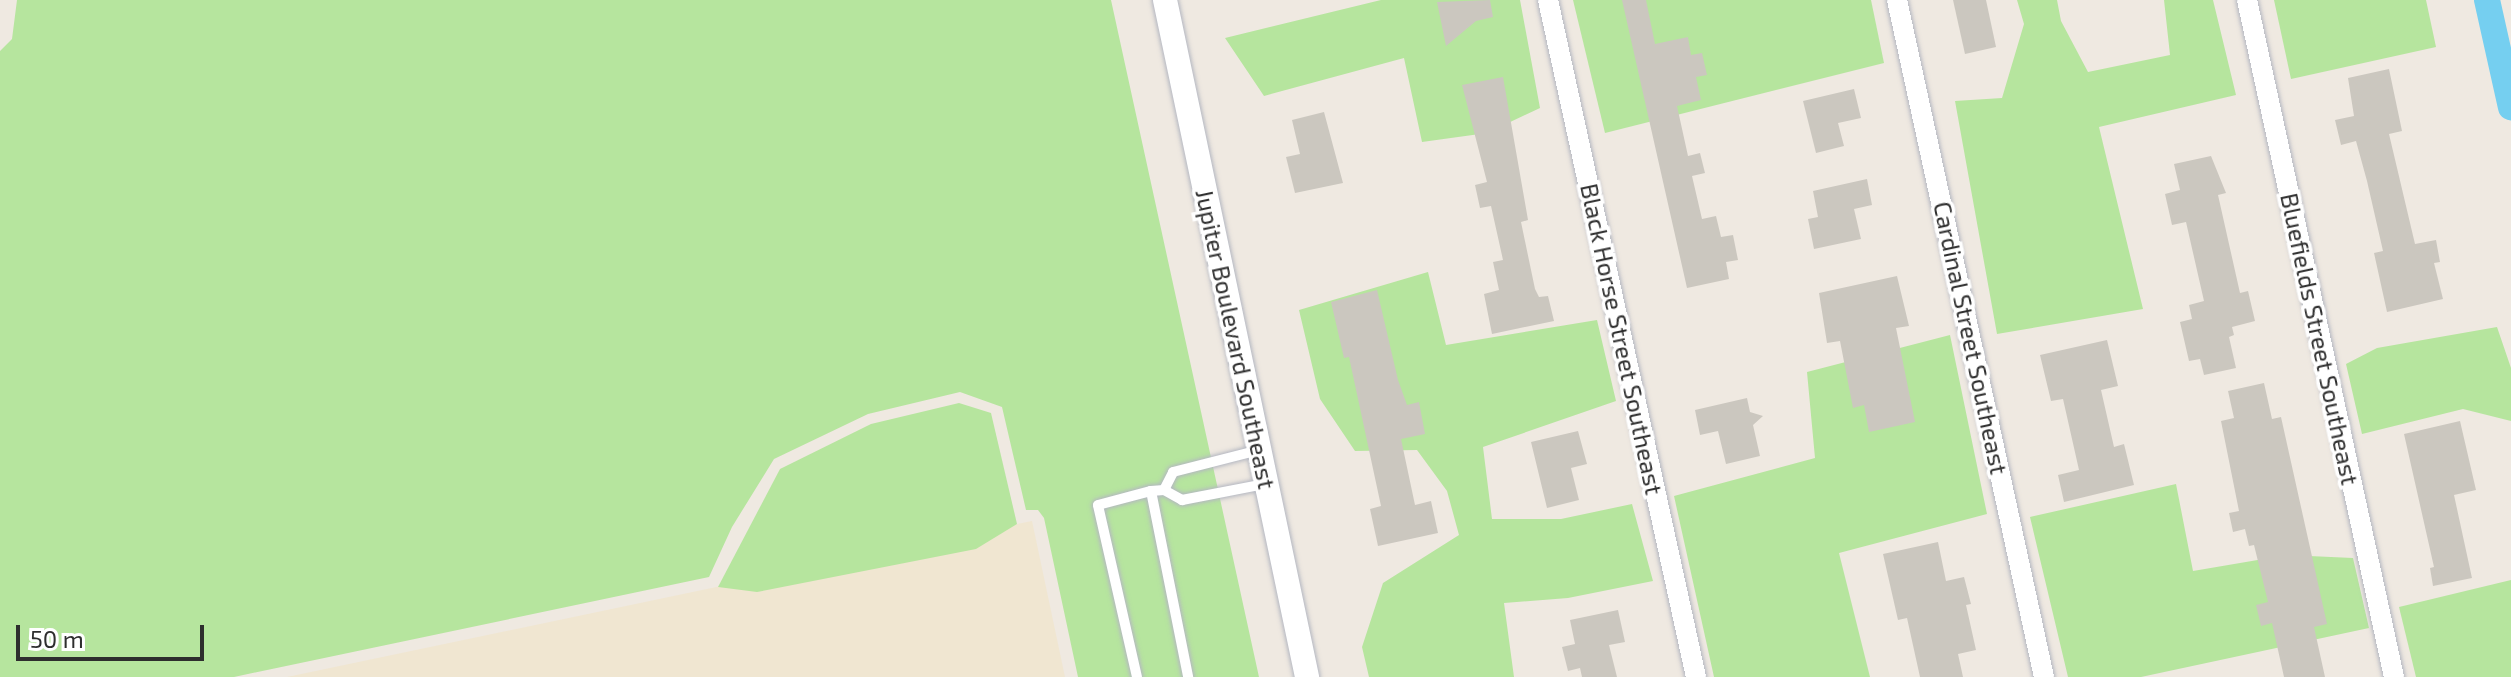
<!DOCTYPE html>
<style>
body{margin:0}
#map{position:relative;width:2511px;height:677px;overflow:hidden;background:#efe9e1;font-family:"Exo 2",sans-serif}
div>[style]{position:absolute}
.education>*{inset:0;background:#f0e6d1}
.green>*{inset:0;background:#b6e59e}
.canal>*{height:26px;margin:-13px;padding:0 13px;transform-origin:13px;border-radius:13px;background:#75cff0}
.building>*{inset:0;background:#cbc7bf}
.roads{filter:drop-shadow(0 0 2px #b4b7c1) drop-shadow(0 0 2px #b4b7c1)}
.service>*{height:10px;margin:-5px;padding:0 5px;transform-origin:5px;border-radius:5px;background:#fff}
.minor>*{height:20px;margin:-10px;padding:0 10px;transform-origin:10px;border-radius:10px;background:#fff}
.tertiary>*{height:24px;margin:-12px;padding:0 12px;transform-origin:12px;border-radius:12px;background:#fff}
span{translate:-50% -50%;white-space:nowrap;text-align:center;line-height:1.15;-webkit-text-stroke:7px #fff;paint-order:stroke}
.street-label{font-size:24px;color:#2e2e2e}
.scale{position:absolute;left:16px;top:625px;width:188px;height:36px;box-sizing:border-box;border:4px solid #2e2e2e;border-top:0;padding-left:10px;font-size:24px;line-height:28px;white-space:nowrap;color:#2e2e2e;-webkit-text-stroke:6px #fff;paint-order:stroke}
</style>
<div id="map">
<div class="education">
<i style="clip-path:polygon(1032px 521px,1065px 677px,287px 677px)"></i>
</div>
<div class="green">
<i style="clip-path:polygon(17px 0,1111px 0,1259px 677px,1078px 677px,1044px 518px,1038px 510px,1026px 510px,1002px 407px,960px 392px,868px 414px,774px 459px,732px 527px,709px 577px,234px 677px,0 677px,0 51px,12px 39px)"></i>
<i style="clip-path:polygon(1381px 0,1520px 0,1540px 108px,1487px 133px,1422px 142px,1404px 58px,1264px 96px,1225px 38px)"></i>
<i style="clip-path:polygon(1573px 0,1871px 0,1884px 63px,1605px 133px)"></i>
<i style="clip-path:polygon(2017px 0,2057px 0,2061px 21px,2088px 72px,2170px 55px,2164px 0,2213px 0,2236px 95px,2099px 127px,2143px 309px,1997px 334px,1955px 101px,2002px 98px,2024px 24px)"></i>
<i style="clip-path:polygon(2274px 0,2426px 0,2436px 47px,2291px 79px)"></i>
<i style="clip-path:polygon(1428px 272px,1446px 345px,1597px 320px,1616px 401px,1483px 447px,1492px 519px,1561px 519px,1632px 504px,1653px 581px,1568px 598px,1504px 603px,1514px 677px,1369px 677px,1362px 647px,1383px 583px,1459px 535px,1447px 491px,1417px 450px,1355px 451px,1320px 399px,1299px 310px)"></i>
<i style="clip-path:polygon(2497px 327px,2511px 368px,2511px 421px,2463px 409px,2362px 434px,2346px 364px,2377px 348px)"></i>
<i style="clip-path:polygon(1950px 335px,1987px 514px,1839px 553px,1870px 677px,1714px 677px,1674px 496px,1815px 458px,1807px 372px)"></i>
<i style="clip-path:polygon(959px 403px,991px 413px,1017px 524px,976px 549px,757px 592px,718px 587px,780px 469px,871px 424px)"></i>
<i style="clip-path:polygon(2176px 484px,2193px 571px,2287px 555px,2353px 558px,2369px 628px,2141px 677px,2068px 677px,2030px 517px)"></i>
<i style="clip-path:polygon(2511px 580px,2511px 677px,2416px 677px,2399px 607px)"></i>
</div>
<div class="canal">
<i style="left:2487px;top:0;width:110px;rotate:77.4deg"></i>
</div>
<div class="building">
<i style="clip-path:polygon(1490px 0,1493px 17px,1476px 21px,1446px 46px,1437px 2px)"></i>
<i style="clip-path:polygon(1622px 0,1646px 0,1655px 44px,1688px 37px,1691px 55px,1702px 53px,1707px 75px,1696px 77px,1701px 100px,1677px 106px,1688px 156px,1700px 153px,1705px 173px,1692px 176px,1702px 219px,1716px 216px,1721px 237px,1733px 235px,1738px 260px,1726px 262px,1729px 279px,1687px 288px)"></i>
<i style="clip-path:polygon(1953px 0,1986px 0,1996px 47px,1965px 54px)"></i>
<i style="clip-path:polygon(2389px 69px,2402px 131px,2389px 134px,2415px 244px,2436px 240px,2440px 262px,2434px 263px,2443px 299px,2387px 312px,2374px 253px,2383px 251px,2367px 181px,2356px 141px,2341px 145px,2335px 120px,2354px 116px,2348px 78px)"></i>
<i style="clip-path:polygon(1503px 77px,1528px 220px,1521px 222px,1535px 289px,1539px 297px,1548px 296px,1554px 321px,1492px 334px,1484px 294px,1499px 290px,1493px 262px,1503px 260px,1491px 206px,1480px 208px,1475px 185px,1487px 182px,1462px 85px)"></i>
<i style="clip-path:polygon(1854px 89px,1861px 118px,1838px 123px,1844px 146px,1816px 153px,1803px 101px)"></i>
<i style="clip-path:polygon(1324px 112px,1343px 183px,1295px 193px,1286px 157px,1300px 154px,1292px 120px)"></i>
<i style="clip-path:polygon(2211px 156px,2226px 193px,2218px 195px,2240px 293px,2248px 291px,2255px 321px,2232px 327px,2234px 335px,2229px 337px,2236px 368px,2204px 375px,2200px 359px,2189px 361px,2180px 322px,2192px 319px,2189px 305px,2204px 301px,2186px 222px,2172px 225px,2165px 194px,2180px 190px,2174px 164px)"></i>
<i style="clip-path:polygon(1867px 179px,1872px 205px,1854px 209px,1861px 239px,1814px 249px,1808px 219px,1818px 217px,1813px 191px)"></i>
<i style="clip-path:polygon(1897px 276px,1909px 326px,1896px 328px,1915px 422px,1869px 432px,1864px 405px,1853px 408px,1840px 341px,1827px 343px,1819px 293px)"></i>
<i style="clip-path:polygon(1377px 290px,1398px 380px,1407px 405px,1419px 402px,1425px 434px,1401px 439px,1415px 505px,1431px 501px,1438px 533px,1378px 546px,1370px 509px,1381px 506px,1349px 357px,1344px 358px,1331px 302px)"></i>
<i style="clip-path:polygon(2107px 340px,2118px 386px,2101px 390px,2114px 447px,2124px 444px,2134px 485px,2064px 502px,2058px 475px,2079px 470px,2063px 399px,2051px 401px,2040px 355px)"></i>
<i style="clip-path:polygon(2264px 383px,2272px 419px,2281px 417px,2327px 624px,2314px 627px,2325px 677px,2284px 677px,2272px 623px,2261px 626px,2256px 605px,2268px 602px,2254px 545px,2249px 546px,2245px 529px,2233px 532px,2229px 513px,2239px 511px,2221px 421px,2234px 418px,2228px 391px)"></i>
<i style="clip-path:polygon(1747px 398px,1750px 412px,1763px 416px,1753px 425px,1760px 456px,1726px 464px,1718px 431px,1700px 435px,1695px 410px)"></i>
<i style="clip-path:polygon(2460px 421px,2476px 490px,2454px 495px,2472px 578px,2433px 586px,2430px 568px,2434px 567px,2404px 434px)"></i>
<i style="clip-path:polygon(1578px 431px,1587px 464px,1571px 468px,1579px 500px,1547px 508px,1531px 442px)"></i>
<i style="clip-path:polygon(1938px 542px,1946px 581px,1964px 577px,1971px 604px,1966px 605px,1976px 650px,1958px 654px,1963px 677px,1920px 677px,1907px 618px,1898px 620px,1883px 554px)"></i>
<i style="clip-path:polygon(1618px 610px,1625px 642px,1609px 645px,1617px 677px,1582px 677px,1580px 668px,1568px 671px,1562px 647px,1575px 644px,1570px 620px)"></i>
</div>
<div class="roads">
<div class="service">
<i style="left:1164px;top:490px;width:20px;rotate:-63deg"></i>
<i style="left:1173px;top:472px;width:89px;rotate:-14.3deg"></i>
<i style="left:1151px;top:491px;width:190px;rotate:78.7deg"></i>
<i style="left:1137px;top:677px;width:176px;rotate:-102.8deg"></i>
<i style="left:1098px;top:505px;width:55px;rotate:-14.8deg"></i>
<i style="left:1151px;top:491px;width:13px;rotate:-4deg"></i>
<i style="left:1164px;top:490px;width:21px;rotate:29deg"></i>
<i style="left:1182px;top:500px;width:85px;rotate:-10.9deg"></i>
</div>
<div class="minor">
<i style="left:1548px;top:0;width:693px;rotate:77.67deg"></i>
<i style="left:1897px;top:0;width:693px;rotate:77.75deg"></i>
<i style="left:2247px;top:0;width:693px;rotate:77.75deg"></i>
</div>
<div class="tertiary">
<i style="left:1165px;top:0;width:692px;rotate:78.15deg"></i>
</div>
</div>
<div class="street-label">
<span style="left:1971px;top:338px;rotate:78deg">Cardinal Street Southeast</span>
<span style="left:1236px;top:339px;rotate:78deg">Jupiter Boulevard Southeast</span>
<span style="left:1622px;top:339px;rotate:78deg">Black Horse Street Southeast</span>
<span style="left:2320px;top:339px;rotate:78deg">Bluefields Street Southeast</span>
</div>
<div class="scale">50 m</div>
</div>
